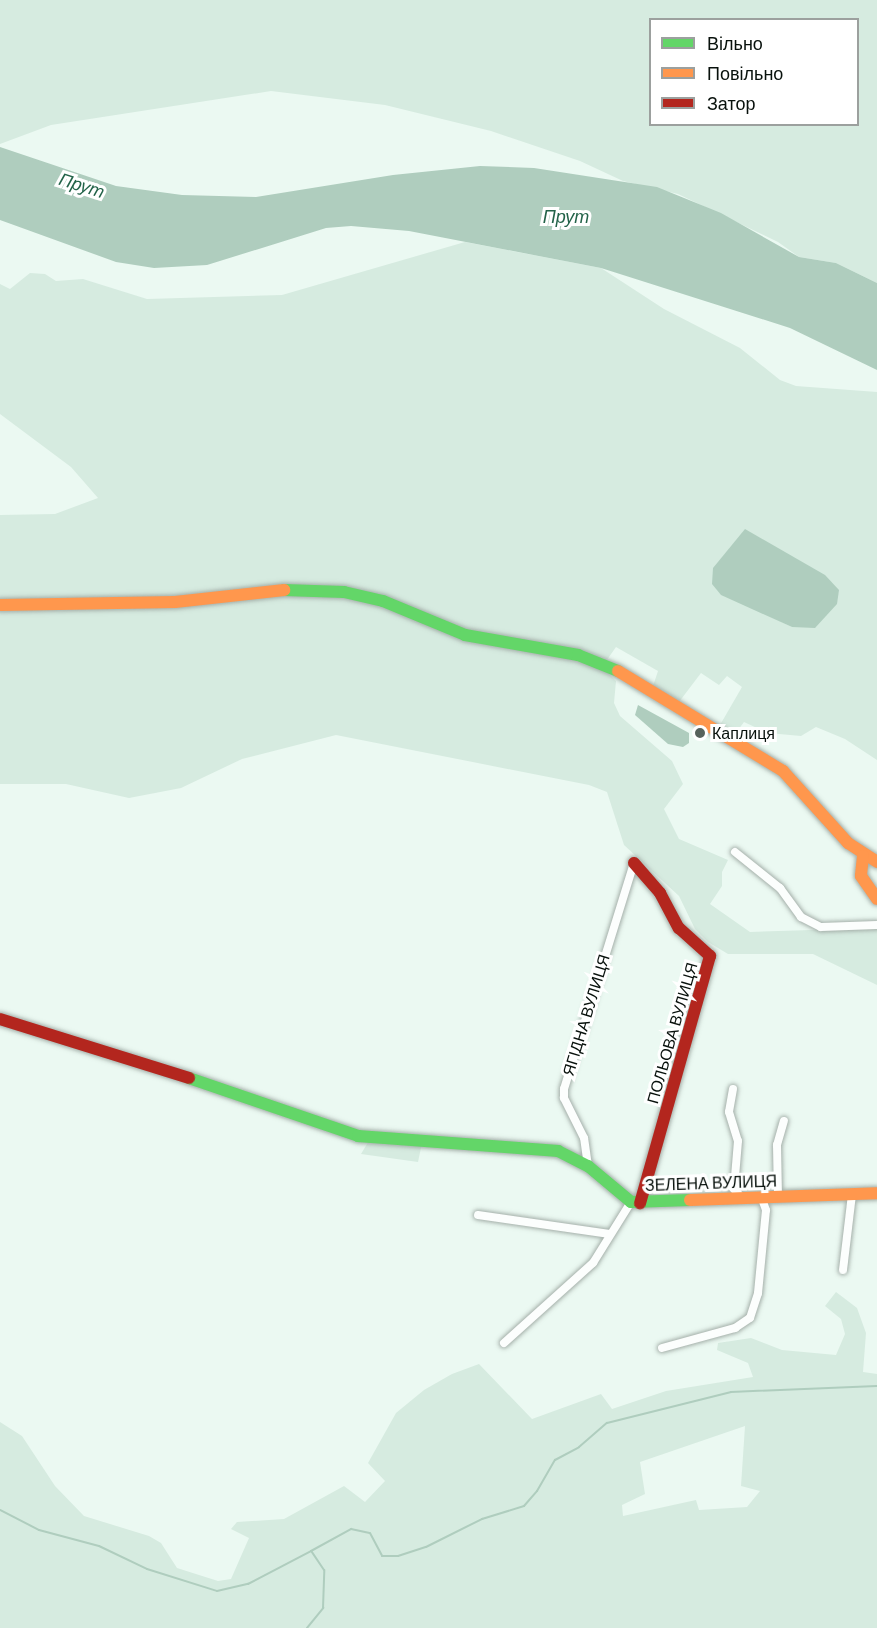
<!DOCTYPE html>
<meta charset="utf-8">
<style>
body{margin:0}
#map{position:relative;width:877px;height:1628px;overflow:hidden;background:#ebf9f2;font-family:Barlow,sans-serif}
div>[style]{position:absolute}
.green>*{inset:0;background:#d6ebe0}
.water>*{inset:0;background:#afcdbe}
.stream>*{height:2px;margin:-1px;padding:0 1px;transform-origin:1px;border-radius:1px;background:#afcdbe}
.roads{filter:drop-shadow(0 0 2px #a5b0aa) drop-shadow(0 0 2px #a5b0aa)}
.street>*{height:8px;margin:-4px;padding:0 4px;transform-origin:4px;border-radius:4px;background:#fcfefd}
.fast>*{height:12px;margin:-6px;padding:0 6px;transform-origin:6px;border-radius:6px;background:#63d668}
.slow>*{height:12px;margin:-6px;padding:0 6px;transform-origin:6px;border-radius:6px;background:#ff974d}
.jam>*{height:12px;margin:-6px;padding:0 6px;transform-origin:6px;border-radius:6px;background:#b3261e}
.dots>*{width:16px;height:16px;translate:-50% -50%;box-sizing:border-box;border:3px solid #fff;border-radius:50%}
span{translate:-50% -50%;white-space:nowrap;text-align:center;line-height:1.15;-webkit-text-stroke:6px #fff;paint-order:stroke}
.poi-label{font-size:16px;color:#08110c}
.left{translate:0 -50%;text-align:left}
.street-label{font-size:16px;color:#08110c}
.water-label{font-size:18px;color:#236349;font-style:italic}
.legend{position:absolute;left:649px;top:18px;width:210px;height:108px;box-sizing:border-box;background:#fff;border:2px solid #9ca09e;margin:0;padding:8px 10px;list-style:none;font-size:18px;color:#08110c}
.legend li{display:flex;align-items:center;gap:12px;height:30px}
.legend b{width:30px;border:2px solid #9ca09e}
</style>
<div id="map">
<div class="green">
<i style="clip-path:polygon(evenodd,0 0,877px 0,877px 283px,836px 263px,799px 257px,778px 242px,678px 194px,623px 181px,580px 161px,491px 131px,385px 105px,271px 91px,51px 125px,0 144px,0 0,650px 20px,858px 20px,858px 124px,650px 124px,650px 20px)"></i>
<i style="clip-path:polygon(evenodd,465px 242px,601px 268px,664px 309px,740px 348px,780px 380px,796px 386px,877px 392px,877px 760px,845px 739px,816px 727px,801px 736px,768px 733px,744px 722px,735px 734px,720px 725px,742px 687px,727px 676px,719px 685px,701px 673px,679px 702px,653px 686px,658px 671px,616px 647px,602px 667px,616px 681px,614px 703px,620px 716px,672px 761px,683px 784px,664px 809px,679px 839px,728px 860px,722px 872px,722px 886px,710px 904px,750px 932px,877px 928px,877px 985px,813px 954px,728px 954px,708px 942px,695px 929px,679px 896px,624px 845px,607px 792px,589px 785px,336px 735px,242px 759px,181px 788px,129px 798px,66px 784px,0 784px,0 515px,55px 514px,98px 498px,71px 467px,0 414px,0 284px,10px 289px,30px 273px,45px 274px,56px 281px,83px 279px,147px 299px,282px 295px,465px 242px,825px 575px,792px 627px,760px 611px,825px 575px)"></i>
<i style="clip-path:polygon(370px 1139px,422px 1143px,418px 1162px,361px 1154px)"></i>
<i style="clip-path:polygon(evenodd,836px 1292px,857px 1308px,866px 1333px,863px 1372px,877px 1374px,877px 1628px,0 1628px,0 1422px,22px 1436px,55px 1486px,84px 1516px,149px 1536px,161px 1543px,177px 1568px,218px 1581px,231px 1579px,249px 1538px,231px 1529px,237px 1522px,284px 1519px,344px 1486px,365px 1502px,385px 1481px,368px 1463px,396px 1413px,424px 1390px,452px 1374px,479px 1364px,532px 1419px,601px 1394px,612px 1409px,666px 1391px,753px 1377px,748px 1363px,717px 1350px,718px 1343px,751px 1338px,782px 1350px,836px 1355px,845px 1334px,841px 1319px,825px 1306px,836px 1292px,745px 1426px,741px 1486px,760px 1491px,747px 1507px,699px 1510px,696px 1500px,623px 1516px,622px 1505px,645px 1494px,640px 1462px,745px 1426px)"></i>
</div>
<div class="water">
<i style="clip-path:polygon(0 147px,116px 186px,182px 195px,256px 197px,393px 175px,480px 166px,534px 168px,657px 187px,721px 213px,799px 257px,836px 263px,877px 283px,877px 370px,790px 328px,601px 268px,409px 231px,351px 226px,326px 228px,207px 265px,154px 268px,116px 262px,0 220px)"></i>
<i style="clip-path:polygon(745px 529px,825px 575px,839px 590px,837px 604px,815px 628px,792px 627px,721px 595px,712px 584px,713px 568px)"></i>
<i style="clip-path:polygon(638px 705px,689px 733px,689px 743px,683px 747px,668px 744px,635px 715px)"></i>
</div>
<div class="stream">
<i style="left:0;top:1510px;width:44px;rotate:27.1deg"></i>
<i style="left:39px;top:1530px;width:62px;rotate:14.9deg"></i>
<i style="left:99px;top:1546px;width:53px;rotate:25.6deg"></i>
<i style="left:147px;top:1569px;width:73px;rotate:17.4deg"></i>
<i style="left:217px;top:1591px;width:32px;rotate:-13deg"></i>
<i style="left:248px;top:1584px;width:71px;rotate:-27.6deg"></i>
<i style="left:307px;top:1628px;width:26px;rotate:-51deg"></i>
<i style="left:323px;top:1608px;width:38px;rotate:-88deg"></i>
<i style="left:324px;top:1570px;width:23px;rotate:-124deg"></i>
<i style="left:311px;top:1551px;width:46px;rotate:-28.8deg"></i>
<i style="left:351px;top:1529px;width:19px;rotate:12deg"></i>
<i style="left:370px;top:1533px;width:26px;rotate:62deg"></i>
<i style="left:382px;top:1556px;width:16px"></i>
<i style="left:398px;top:1556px;width:29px;rotate:-18deg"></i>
<i style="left:426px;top:1547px;width:63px;rotate:-26.6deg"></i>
<i style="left:482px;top:1519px;width:44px;rotate:-17.2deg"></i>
<i style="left:524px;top:1506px;width:20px;rotate:-49deg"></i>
<i style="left:537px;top:1491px;width:36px;rotate:-60deg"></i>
<i style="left:555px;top:1460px;width:27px;rotate:-28deg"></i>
<i style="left:579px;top:1447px;width:37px;rotate:-41deg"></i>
<i style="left:607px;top:1423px;width:128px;rotate:-14deg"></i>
<i style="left:731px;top:1392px;width:146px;rotate:-2.4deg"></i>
</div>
<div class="roads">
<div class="street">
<i style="left:735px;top:852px;width:58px;rotate:38.7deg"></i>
<i style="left:780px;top:888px;width:36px;rotate:54deg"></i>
<i style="left:801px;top:917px;width:22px;rotate:27deg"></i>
<i style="left:821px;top:927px;width:56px;rotate:-2deg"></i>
<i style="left:733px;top:1089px;width:23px;rotate:100deg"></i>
<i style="left:729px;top:1112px;width:30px;rotate:73deg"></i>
<i style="left:738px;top:1141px;width:48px;rotate:94.8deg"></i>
<i style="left:734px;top:1189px;width:13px;rotate:48deg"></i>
<i style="left:588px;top:1166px;width:28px;rotate:-98deg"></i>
<i style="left:584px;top:1138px;width:45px;rotate:-116.6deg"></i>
<i style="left:564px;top:1098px;width:9px;rotate:-90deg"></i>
<i style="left:564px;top:1089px;width:237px;rotate:-72.8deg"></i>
<i style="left:778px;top:1197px;width:52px;rotate:-91.1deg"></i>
<i style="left:777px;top:1145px;width:25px;rotate:-74deg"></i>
<i style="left:478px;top:1215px;width:133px;rotate:8.2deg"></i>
<i style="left:843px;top:1270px;width:76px;rotate:-83.2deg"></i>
<i style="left:504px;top:1343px;width:120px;rotate:-42deg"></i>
<i style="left:593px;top:1263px;width:72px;rotate:-58.1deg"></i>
<i style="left:662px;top:1348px;width:76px;rotate:-15.3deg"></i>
<i style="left:735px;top:1328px;width:18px;rotate:-34deg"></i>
<i style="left:750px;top:1318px;width:26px;rotate:-72deg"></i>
<i style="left:758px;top:1293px;width:83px;rotate:-84.5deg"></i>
<i style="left:766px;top:1210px;width:12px;rotate:-110deg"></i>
</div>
<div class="fast">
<i style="left:284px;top:590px;width:60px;rotate:1.9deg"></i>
<i style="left:344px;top:592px;width:40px;rotate:13deg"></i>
<i style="left:383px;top:601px;width:89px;rotate:22.5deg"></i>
<i style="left:465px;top:635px;width:115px;rotate:10deg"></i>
<i style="left:578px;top:655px;width:43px;rotate:21.8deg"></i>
<i style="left:189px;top:1078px;width:179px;rotate:18.9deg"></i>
<i style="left:358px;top:1136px;width:201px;rotate:4.3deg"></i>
<i style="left:558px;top:1151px;width:34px;rotate:27deg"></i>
<i style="left:588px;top:1166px;width:56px;rotate:39.9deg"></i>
<i style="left:631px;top:1202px;width:59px;rotate:-1.9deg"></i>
</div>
<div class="slow">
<i style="left:0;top:605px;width:175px;rotate:-1deg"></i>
<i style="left:175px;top:602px;width:110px;rotate:-6.3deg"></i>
<i style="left:618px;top:671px;width:193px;rotate:31.2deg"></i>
<i style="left:783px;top:771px;width:97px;rotate:47.9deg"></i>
<i style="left:848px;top:843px;width:35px;rotate:33deg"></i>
<i style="left:863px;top:856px;width:20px;rotate:96deg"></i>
<i style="left:861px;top:876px;width:28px;rotate:55deg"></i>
<i style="left:690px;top:1200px;width:187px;rotate:-2.1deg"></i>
</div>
<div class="jam">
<i style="left:634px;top:863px;width:40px;rotate:49deg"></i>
<i style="left:660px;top:893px;width:40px;rotate:62deg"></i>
<i style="left:679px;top:928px;width:42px;rotate:42.1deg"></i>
<i style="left:710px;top:956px;width:257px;rotate:105.8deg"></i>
<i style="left:0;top:1019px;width:198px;rotate:17.3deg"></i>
</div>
</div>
<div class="dots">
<i style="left:700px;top:733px;background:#57625c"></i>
</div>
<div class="poi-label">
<span class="left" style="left:712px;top:733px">Каплиця</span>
</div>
<div class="street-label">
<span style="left:586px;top:1015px;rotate:-73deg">ЯГІДНА ВУЛИЦЯ</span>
<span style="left:672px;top:1033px;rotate:-74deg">ПОЛЬОВА ВУЛИЦЯ</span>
<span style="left:711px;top:1183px;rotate:-2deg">ЗЕЛЕНА ВУЛИЦЯ</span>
</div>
<div class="water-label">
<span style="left:82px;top:185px;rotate:18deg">Прут</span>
<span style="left:566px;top:216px">Прут</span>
</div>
<ul class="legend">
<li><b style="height:8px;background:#63d668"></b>Вільно</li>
<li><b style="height:8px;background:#ff974d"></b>Повільно</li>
<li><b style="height:8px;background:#b3261e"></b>Затор</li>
</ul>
</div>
